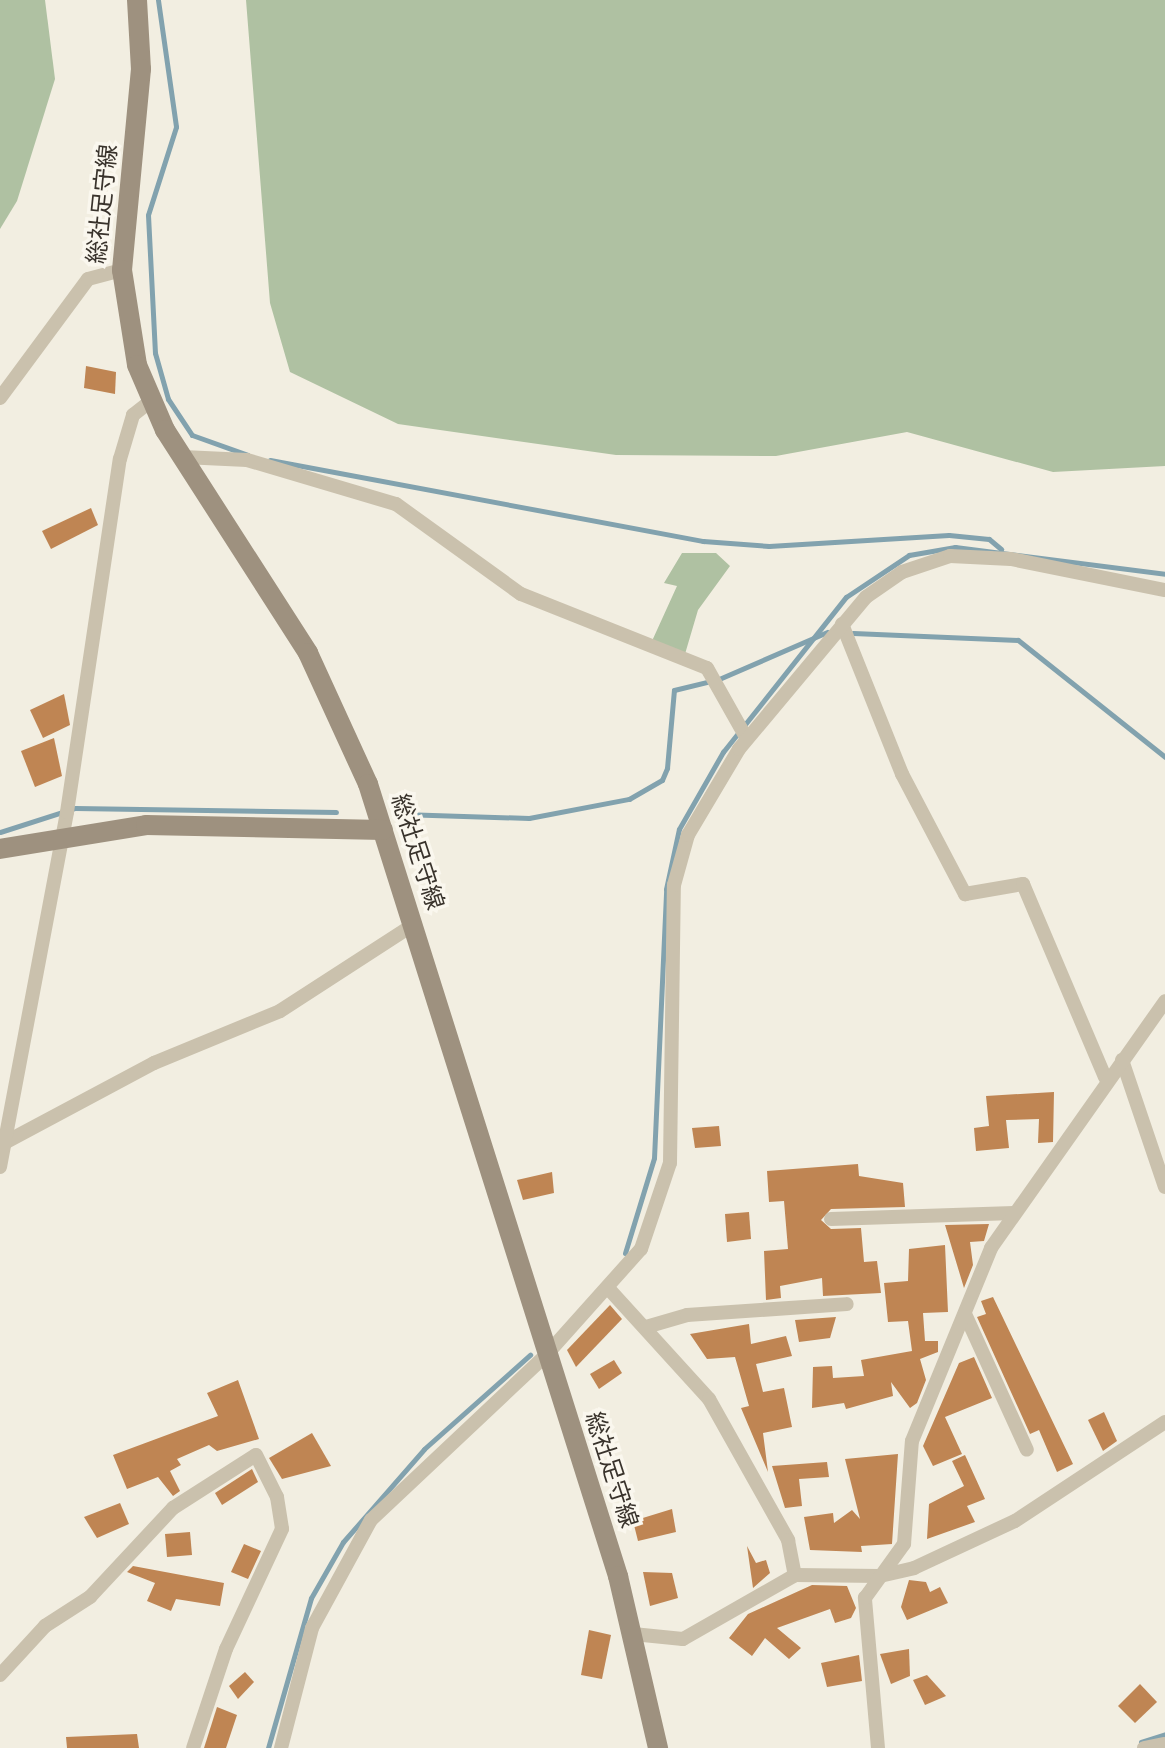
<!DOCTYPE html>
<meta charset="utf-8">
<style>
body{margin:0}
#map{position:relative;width:1165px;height:1748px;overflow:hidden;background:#f2eee1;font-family:Rubik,"Noto Sans JP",sans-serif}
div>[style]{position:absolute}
.green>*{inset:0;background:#afc1a2}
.stream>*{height:5px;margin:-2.5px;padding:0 2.5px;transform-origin:2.5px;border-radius:2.5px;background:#82a2ae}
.building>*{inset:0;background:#bf8553}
.street>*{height:14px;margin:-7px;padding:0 7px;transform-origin:7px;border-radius:7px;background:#cac1ad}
.secondary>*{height:20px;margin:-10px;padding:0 10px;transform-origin:10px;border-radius:10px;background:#9e917f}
span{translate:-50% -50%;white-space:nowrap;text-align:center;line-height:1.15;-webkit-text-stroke:7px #faf7ee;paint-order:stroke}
.street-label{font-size:24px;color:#39332c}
</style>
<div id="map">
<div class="green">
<i style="clip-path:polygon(0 0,45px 0,55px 79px,17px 201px,0 229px)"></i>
<i style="clip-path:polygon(246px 0,1165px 0,1165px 466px,1053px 472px,907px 432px,776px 456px,616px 455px,398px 424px,290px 372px,270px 303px)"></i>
<i style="clip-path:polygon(682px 553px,716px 553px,730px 566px,698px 610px,685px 654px,652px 641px,677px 586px,664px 583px)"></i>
</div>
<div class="stream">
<i style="left:158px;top:0;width:128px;rotate:81.9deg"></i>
<i style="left:176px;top:127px;width:92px;rotate:107.7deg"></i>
<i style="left:148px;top:215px;width:138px;rotate:87.1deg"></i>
<i style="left:155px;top:353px;width:48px;rotate:74.2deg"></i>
<i style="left:168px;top:399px;width:43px;rotate:56.3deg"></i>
<i style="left:192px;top:435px;width:59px;rotate:19.7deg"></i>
<i style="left:270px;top:460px;width:441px;rotate:10.6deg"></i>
<i style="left:703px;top:541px;width:66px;rotate:4.3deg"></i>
<i style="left:769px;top:546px;width:180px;rotate:-3.5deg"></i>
<i style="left:949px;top:535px;width:40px;rotate:5.7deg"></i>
<i style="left:989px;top:539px;width:16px;rotate:40deg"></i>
<i style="left:853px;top:633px;width:165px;rotate:2.4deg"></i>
<i style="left:1018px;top:640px;width:188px;rotate:38.5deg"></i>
<i style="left:401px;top:814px;width:128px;rotate:1.8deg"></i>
<i style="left:529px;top:818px;width:102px;rotate:-10.8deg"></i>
<i style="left:629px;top:799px;width:38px;rotate:-30deg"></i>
<i style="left:662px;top:780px;width:13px;rotate:-67deg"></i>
<i style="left:667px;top:768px;width:78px;rotate:-84.9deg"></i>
<i style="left:674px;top:690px;width:46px;rotate:-13.7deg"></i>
<i style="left:719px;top:679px;width:118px;rotate:-23.5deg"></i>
<i style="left:0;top:832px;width:79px;rotate:-17.7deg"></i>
<i style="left:75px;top:808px;width:261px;rotate:0.9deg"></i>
<i style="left:625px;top:1253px;width:99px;rotate:-73deg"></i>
<i style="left:654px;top:1158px;width:269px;rotate:-87.4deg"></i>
<i style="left:666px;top:889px;width:61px;rotate:-77.8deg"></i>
<i style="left:679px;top:829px;width:89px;rotate:-60.3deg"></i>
<i style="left:723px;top:752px;width:198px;rotate:-51.6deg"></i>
<i style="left:846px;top:597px;width:76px;rotate:-33.7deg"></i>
<i style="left:909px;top:555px;width:47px;rotate:-9.9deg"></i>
<i style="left:955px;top:547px;width:212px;rotate:7.3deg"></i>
<i style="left:1141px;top:1742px;width:25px;rotate:-18deg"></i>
<i style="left:268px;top:1748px;width:156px;rotate:-74deg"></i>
<i style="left:311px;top:1598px;width:64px;rotate:-60.3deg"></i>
<i style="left:343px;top:1542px;width:123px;rotate:-48.9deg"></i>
<i style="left:424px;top:1449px;width:142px;rotate:-41.6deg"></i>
</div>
<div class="building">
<i style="clip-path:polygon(86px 366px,116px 372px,115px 394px,84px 388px)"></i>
<i style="clip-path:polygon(91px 508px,98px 525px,51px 549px,42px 531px)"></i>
<i style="clip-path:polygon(64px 694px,70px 725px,43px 738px,30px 710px)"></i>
<i style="clip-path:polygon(54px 738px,62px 776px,35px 787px,21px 751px)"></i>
<i style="clip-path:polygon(1054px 1092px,1053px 1142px,1038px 1143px,1039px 1119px,1006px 1120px,1009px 1148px,976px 1151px,974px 1128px,989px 1126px,986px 1096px)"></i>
<i style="clip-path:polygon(719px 1126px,721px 1146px,695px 1148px,692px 1128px)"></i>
<i style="clip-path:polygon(858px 1164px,859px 1176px,903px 1183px,905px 1207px,831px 1209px,821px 1220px,831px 1229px,861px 1228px,864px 1262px,877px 1261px,881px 1293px,823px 1296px,822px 1278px,780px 1286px,781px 1298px,766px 1300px,764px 1251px,788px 1249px,784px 1201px,769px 1202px,767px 1171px)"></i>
<i style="clip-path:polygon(552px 1172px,554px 1193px,523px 1200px,517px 1180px)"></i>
<i style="clip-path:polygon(749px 1212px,751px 1239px,727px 1242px,725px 1214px)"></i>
<i style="clip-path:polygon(989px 1224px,984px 1241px,970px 1242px,973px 1265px,964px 1288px,945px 1225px)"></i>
<i style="clip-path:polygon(945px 1245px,948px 1312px,923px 1313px,925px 1341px,938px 1341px,938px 1352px,920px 1359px,926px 1380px,917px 1403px,910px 1408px,891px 1382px,893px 1396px,846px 1409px,844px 1403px,812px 1408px,813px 1367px,832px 1366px,833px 1378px,864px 1376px,861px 1360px,912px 1351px,908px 1321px,888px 1322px,884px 1283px,908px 1281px,909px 1249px)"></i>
<i style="clip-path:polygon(993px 1297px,1073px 1464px,1057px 1472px,1039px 1430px,1030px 1434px,977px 1317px,986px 1314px,981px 1301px)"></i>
<i style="clip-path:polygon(610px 1305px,622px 1319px,576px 1367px,567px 1350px)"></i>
<i style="clip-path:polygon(836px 1317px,830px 1338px,799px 1342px,795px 1320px)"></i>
<i style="clip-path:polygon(749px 1324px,751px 1344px,786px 1336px,792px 1356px,756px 1364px,763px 1392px,784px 1388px,792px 1427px,763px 1433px,768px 1472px,741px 1408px,749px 1406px,735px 1357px,707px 1359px,690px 1334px)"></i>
<i style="clip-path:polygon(974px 1357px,992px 1398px,945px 1417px,962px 1454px,933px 1466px,923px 1446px,959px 1363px)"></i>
<i style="clip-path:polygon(614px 1360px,622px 1373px,599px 1389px,590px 1374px)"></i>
<i style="clip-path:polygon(238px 1380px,259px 1439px,217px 1451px,209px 1445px,177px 1459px,181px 1465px,170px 1471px,180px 1491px,173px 1496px,158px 1477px,127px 1489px,113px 1455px,218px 1416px,207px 1393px)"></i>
<i style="clip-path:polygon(1104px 1412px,1117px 1441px,1103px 1451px,1088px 1420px)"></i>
<i style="clip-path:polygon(312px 1433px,331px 1466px,282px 1479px,269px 1458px)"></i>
<i style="clip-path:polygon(898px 1454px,892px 1544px,861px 1546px,862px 1552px,810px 1550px,804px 1517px,833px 1513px,834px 1523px,852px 1510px,860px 1519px,845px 1459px)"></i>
<i style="clip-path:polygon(965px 1455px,985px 1499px,967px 1506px,975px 1522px,927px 1539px,929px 1504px,964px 1486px,952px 1461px)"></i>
<i style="clip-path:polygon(827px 1462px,829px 1477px,799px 1479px,802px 1506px,785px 1508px,772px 1466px)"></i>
<i style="clip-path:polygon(252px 1469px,258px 1482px,222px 1505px,215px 1493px)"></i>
<i style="clip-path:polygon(120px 1503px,129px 1524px,97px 1538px,84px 1517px)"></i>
<i style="clip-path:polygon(672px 1509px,676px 1532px,638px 1541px,633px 1521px)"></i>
<i style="clip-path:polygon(190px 1532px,192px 1555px,167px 1557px,165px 1534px)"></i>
<i style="clip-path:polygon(244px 1544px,261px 1551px,248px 1579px,231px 1572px)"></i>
<i style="clip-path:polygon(747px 1546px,756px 1563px,766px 1560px,770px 1573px,753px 1588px)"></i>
<i style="clip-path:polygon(133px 1566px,224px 1583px,220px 1606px,176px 1599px,171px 1611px,147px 1601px,155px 1583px,127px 1572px)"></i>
<i style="clip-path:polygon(643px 1572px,672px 1573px,678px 1598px,650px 1606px)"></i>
<i style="clip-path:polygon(909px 1580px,926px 1582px,930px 1592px,940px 1587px,948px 1603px,907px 1620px,901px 1607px)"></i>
<i style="clip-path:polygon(812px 1585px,847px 1586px,856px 1608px,851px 1618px,835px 1623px,830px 1609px,777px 1628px,801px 1648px,789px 1659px,765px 1638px,752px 1656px,729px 1638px,748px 1614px)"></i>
<i style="clip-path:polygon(589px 1630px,611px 1635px,602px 1679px,581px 1675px)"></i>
<i style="clip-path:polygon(909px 1649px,910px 1676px,891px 1684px,880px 1654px)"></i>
<i style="clip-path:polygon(859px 1655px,862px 1681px,827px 1687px,821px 1663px)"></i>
<i style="clip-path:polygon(245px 1672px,254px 1682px,238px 1699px,229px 1686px)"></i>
<i style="clip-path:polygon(927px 1675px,946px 1696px,925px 1705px,913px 1680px)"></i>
<i style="clip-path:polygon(1140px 1684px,1157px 1702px,1135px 1723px,1118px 1706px)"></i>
<i style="clip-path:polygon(217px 1707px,237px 1715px,226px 1748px,204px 1748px)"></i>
<i style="clip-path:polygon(137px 1734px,139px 1748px,67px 1748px,66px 1737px)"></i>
</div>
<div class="street">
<i style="left:0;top:398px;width:148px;rotate:-53.5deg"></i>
<i style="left:88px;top:279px;width:35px;rotate:-15deg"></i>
<i style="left:183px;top:457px;width:64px;rotate:2.7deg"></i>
<i style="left:247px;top:460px;width:155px;rotate:16.5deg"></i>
<i style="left:396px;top:504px;width:154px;rotate:35.8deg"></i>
<i style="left:521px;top:594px;width:200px;rotate:21.7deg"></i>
<i style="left:707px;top:668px;width:81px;rotate:60.6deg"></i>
<i style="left:842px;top:624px;width:162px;rotate:68.2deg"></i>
<i style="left:902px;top:774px;width:136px;rotate:62.3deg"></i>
<i style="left:965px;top:894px;width:59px;rotate:-9.8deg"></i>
<i style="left:1023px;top:884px;width:210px;rotate:67deg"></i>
<i style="left:1122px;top:1060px;width:134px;rotate:71.3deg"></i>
<i style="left:6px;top:1142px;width:168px;rotate:-28.1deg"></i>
<i style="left:154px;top:1063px;width:136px;rotate:-22.4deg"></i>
<i style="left:280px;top:1011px;width:158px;rotate:-32.9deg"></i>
<i style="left:0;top:1167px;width:361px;rotate:-79.3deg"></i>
<i style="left:67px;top:812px;width:357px;rotate:-81.5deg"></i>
<i style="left:120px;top:459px;width:46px;rotate:-73.5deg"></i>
<i style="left:133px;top:415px;width:23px;rotate:-38deg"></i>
<i style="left:831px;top:1219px;width:183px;rotate:-1.9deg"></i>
<i style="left:608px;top:1288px;width:150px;rotate:47.7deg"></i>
<i style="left:709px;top:1399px;width:162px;rotate:60.7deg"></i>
<i style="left:788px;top:1540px;width:36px;rotate:79deg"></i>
<i style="left:965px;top:1314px;width:149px;rotate:65.5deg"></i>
<i style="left:646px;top:1327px;width:43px;rotate:-16.3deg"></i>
<i style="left:687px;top:1315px;width:160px;rotate:-3.9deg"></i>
<i style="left:633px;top:1634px;width:50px;rotate:5.7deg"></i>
<i style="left:683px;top:1639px;width:129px;rotate:-29.7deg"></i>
<i style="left:795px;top:1575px;width:85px;rotate:0.7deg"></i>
<i style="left:880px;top:1576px;width:35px;rotate:-13deg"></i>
<i style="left:914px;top:1568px;width:111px;rotate:-25deg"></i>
<i style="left:1015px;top:1521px;width:180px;rotate:-33.4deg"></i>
<i style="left:0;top:1675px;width:67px;rotate:-47.4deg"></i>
<i style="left:45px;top:1626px;width:54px;rotate:-32.8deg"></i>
<i style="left:90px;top:1597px;width:122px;rotate:-47deg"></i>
<i style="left:173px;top:1508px;width:98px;rotate:-32.6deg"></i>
<i style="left:256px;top:1455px;width:47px;rotate:63.4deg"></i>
<i style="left:277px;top:1497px;width:32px;rotate:81deg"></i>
<i style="left:282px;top:1529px;width:132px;rotate:115deg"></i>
<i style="left:226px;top:1649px;width:104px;rotate:108.4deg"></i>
<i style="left:281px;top:1748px;width:124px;rotate:-75.5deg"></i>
<i style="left:312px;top:1628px;width:123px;rotate:-61.4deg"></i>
<i style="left:371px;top:1520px;width:242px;rotate:-43.3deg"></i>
<i style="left:547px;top:1354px;width:141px;rotate:-48.2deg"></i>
<i style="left:641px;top:1249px;width:91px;rotate:-71.4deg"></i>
<i style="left:670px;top:1163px;width:278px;rotate:-89.2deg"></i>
<i style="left:674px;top:885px;width:52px;rotate:-74.4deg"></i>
<i style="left:688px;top:835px;width:100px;rotate:-59.3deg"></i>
<i style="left:739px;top:749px;width:198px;rotate:-50.1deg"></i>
<i style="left:866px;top:597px;width:44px;rotate:-34.8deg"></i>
<i style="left:902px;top:572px;width:51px;rotate:-18.4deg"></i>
<i style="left:950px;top:556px;width:61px;rotate:2.8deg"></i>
<i style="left:1011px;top:559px;width:157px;rotate:11.4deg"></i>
<i style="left:878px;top:1748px;width:151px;rotate:-95deg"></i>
<i style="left:865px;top:1598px;width:67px;rotate:-54.2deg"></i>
<i style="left:904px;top:1544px;width:103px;rotate:-85.6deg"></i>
<i style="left:912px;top:1441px;width:209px;rotate:-67.7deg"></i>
<i style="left:991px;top:1248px;width:302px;rotate:-54.8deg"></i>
<i style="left:1144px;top:1748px;width:21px;rotate:-11deg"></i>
</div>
<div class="secondary">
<i style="left:137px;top:0;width:69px;rotate:86.7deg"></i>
<i style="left:141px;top:69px;width:202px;rotate:95.4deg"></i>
<i style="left:122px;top:270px;width:96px;rotate:81deg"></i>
<i style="left:137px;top:365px;width:71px;rotate:66.7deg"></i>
<i style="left:165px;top:430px;width:265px;rotate:57.3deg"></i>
<i style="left:308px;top:653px;width:144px;rotate:65.4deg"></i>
<i style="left:368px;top:784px;width:831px;rotate:72.48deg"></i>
<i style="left:618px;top:1576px;width:177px;rotate:76.9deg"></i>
<i style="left:0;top:849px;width:148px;rotate:-9.3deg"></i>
<i style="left:146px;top:825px;width:237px;rotate:1.2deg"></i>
</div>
<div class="street-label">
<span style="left:103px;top:204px;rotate:-84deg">総社足守線</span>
<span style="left:417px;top:852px;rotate:72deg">総社足守線</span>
<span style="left:611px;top:1470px;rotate:72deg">総社足守線</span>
</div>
</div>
